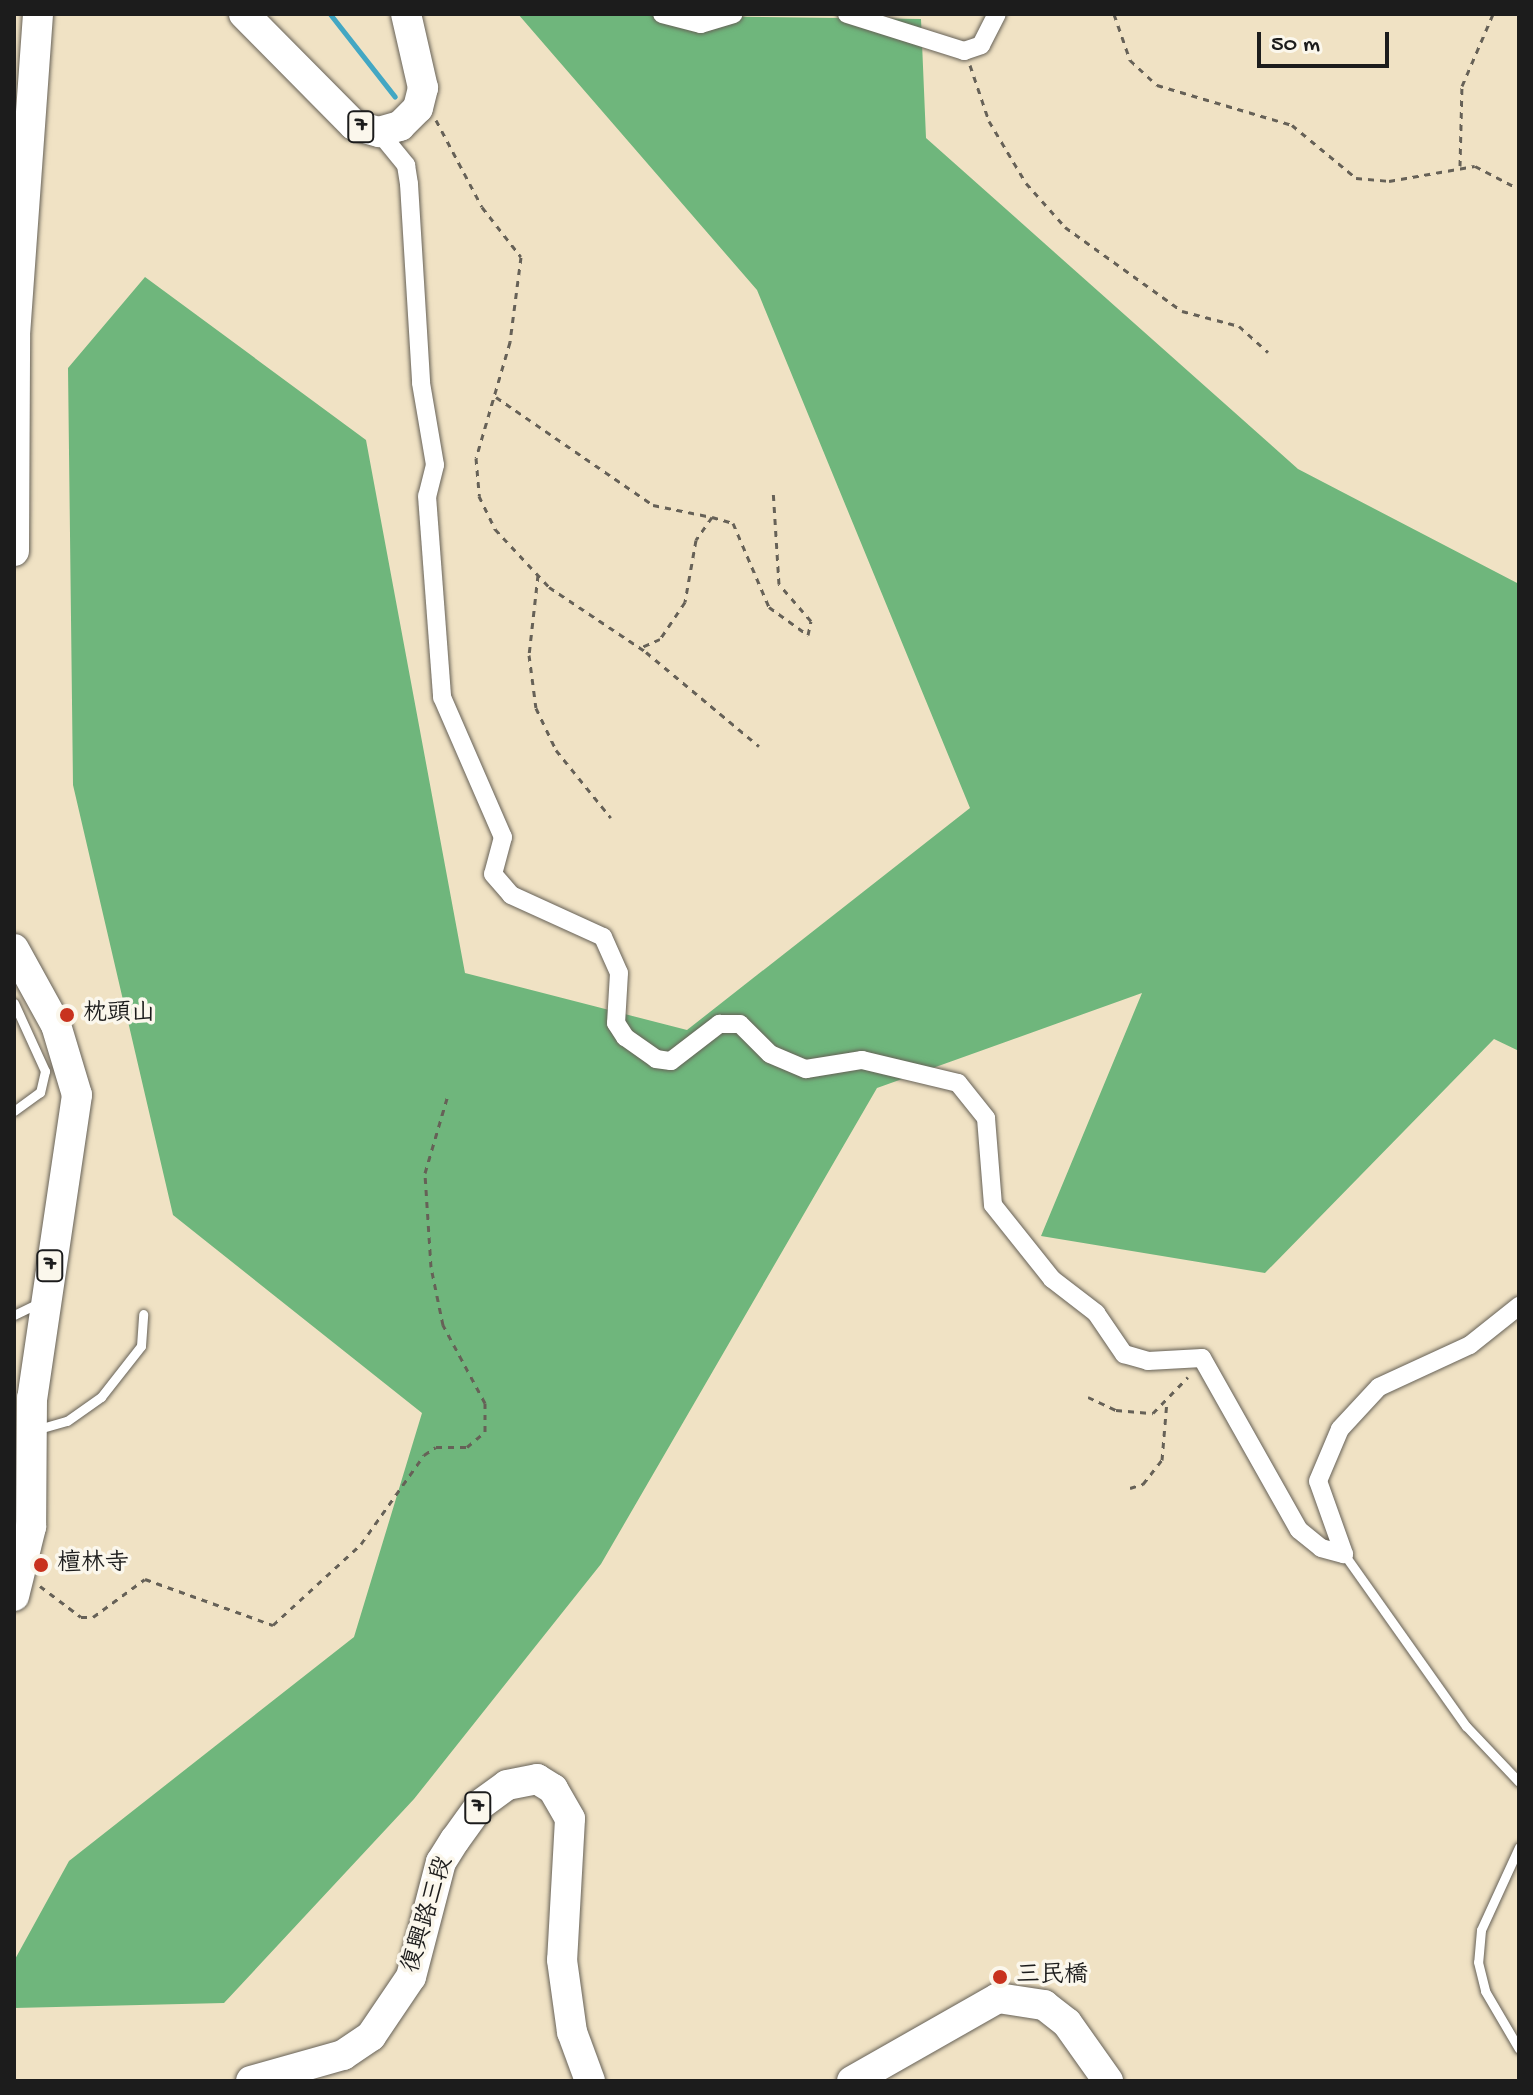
<!DOCTYPE html>
<meta charset="utf-8">
<style>
body{margin:0}
#map{position:relative;width:1533px;height:2095px;overflow:hidden;background:#f0e2c4;font-family:"Gochi Hand","LXGW WenKai TC",sans-serif}
div>[style]{position:absolute}
.forest>*{inset:0;background:#6fb67c}
.stream>*{height:5px;margin:-2.5px;padding:0 2.5px;transform-origin:2.5px;border-radius:2.5px;background:#43a7c3}
.path>*{height:3px;margin-top:-1.5px;transform-origin:0;background:repeating-linear-gradient(90deg,#666157 0 6px,transparent 0 12px)}
.roads{filter:drop-shadow(0 0 2px #666157) drop-shadow(0 0 2px #666157)}
.service>*{height:9px;margin:-4.5px;padding:0 4.5px;transform-origin:4.5px;border-radius:4.5px;background:#fff}
.minor>*{height:18px;margin:-9px;padding:0 9px;transform-origin:9px;border-radius:9px;background:#fff}
.primary>*{height:30px;margin:-15px;padding:0 15px;transform-origin:15px;border-radius:15px;background:#fff}
.dots>*{width:22px;height:22px;translate:-50% -50%;box-sizing:border-box;border:4px solid #fbf7ec;border-radius:50%}
span{translate:-50% -50%;white-space:nowrap;text-align:center;line-height:1.15;-webkit-text-stroke:7px #fbf7ec;paint-order:stroke}
.shield-label span{padding:2px 6px;background:#fbf7ec;border:2px solid;border-radius:6px;-webkit-text-stroke-width:0}
.shield-label{font-size:22px;color:#1c1c1c;font-weight:700}
.poi-label{font-size:24px;color:#1c1c1c}
.left{translate:0 -50%;text-align:left}
.street-label{font-size:24px;color:#1c1c1c}
.frame{position:absolute;inset:0;border:16px solid #1c1c1c;pointer-events:none}
.scale{position:absolute;left:1257px;top:32px;width:132px;height:36px;box-sizing:border-box;border:4px solid #1c1c1c;border-top:0;padding-left:10px;font-size:24px;line-height:28px;white-space:nowrap;color:#1c1c1c;-webkit-text-stroke:6px #fbf7ec;paint-order:stroke}
</style>
<div id="map">
<div class="forest">
<i style="clip-path:polygon(518px 14px,921px 19px,926px 138px,1298px 469px,1519px 584px,1519px 1051px,1494px 1039px,1265px 1273px,1041px 1236px,1142px 993px,877px 1088px,601px 1564px,414px 1799px,224px 2003px,14px 2008px,14px 1961px,69px 1861px,354px 1637px,422px 1413px,173px 1215px,73px 785px,68px 368px,145px 277px,366px 440px,465px 973px,687px 1030px,970px 808px,757px 290px)"></i>
</div>
<div class="stream">
<i style="left:330px;top:14px;width:105px;rotate:51.9deg"></i>
</div>
<div class="path">
<i style="left:1114px;top:14px;width:49px;rotate:70.8deg"></i>
<i style="left:1130px;top:60px;width:37px;rotate:43deg"></i>
<i style="left:1157px;top:85px;width:141px;rotate:16.5deg"></i>
<i style="left:1292px;top:125px;width:83px;rotate:39.6deg"></i>
<i style="left:1356px;top:178px;width:33px;rotate:5deg"></i>
<i style="left:1389px;top:181px;width:87px;rotate:-9.9deg"></i>
<i style="left:1475px;top:166px;width:50px;rotate:27.6deg"></i>
<i style="left:970px;top:65px;width:59px;rotate:71.3deg"></i>
<i style="left:989px;top:121px;width:72px;rotate:59.2deg"></i>
<i style="left:1026px;top:183px;width:59px;rotate:48.4deg"></i>
<i style="left:1065px;top:227px;width:144px;rotate:35.7deg"></i>
<i style="left:1182px;top:311px;width:59px;rotate:14.7deg"></i>
<i style="left:1239px;top:326px;width:39px;rotate:42deg"></i>
<i style="left:436px;top:120px;width:98px;rotate:62.1deg"></i>
<i style="left:482px;top:207px;width:63px;rotate:52deg"></i>
<i style="left:521px;top:257px;width:86px;rotate:97.4deg"></i>
<i style="left:510px;top:342px;width:121px;rotate:106.3deg"></i>
<i style="left:476px;top:458px;width:38px;rotate:85deg"></i>
<i style="left:479px;top:496px;width:37px;rotate:64deg"></i>
<i style="left:495px;top:529px;width:79px;rotate:47deg"></i>
<i style="left:549px;top:587px;width:117px;rotate:33.8deg"></i>
<i style="left:646px;top:652px;width:147px;rotate:39.8deg"></i>
<i style="left:1460px;top:166px;width:80px;rotate:-88.6deg"></i>
<i style="left:1462px;top:86px;width:78px;rotate:-66.7deg"></i>
<i style="left:496px;top:397px;width:191px;rotate:34.5deg"></i>
<i style="left:653px;top:505px;width:60px;rotate:11.5deg"></i>
<i style="left:712px;top:517px;width:28px;rotate:125deg"></i>
<i style="left:696px;top:540px;width:63px;rotate:100.1deg"></i>
<i style="left:685px;top:602px;width:45px;rotate:124deg"></i>
<i style="left:660px;top:639px;width:20px;rotate:156deg"></i>
<i style="left:712px;top:517px;width:22px;rotate:16deg"></i>
<i style="left:733px;top:523px;width:91px;rotate:66.8deg"></i>
<i style="left:769px;top:607px;width:48px;rotate:35.7deg"></i>
<i style="left:808px;top:635px;width:14px;rotate:-78deg"></i>
<i style="left:811px;top:621px;width:49px;rotate:-130.9deg"></i>
<i style="left:779px;top:584px;width:95px;rotate:-93.6deg"></i>
<i style="left:538px;top:575px;width:81px;rotate:96.4deg"></i>
<i style="left:529px;top:655px;width:53px;rotate:82.5deg"></i>
<i style="left:536px;top:708px;width:47px;rotate:64.5deg"></i>
<i style="left:556px;top:750px;width:87px;rotate:51deg"></i>
<i style="left:1088px;top:1397px;width:31px;rotate:25deg"></i>
<i style="left:1116px;top:1410px;width:37px;rotate:5deg"></i>
<i style="left:1153px;top:1413px;width:50px;rotate:-45.8deg"></i>
<i style="left:1130px;top:1488px;width:14px;rotate:-17deg"></i>
<i style="left:1143px;top:1484px;width:31px;rotate:-52deg"></i>
<i style="left:1162px;top:1460px;width:59px;rotate:-85.2deg"></i>
<i style="left:40px;top:1586px;width:51px;rotate:37.1deg"></i>
<i style="left:81px;top:1617px;width:12px"></i>
<i style="left:93px;top:1617px;width:64px;rotate:-36.2deg"></i>
<i style="left:145px;top:1579px;width:136px;rotate:19.8deg"></i>
<i style="left:273px;top:1625px;width:120px;rotate:-42.6deg"></i>
<i style="left:361px;top:1544px;width:109px;rotate:-54.7deg"></i>
<i style="left:424px;top:1455px;width:14px;rotate:-34deg"></i>
<i style="left:436px;top:1447px;width:31px"></i>
<i style="left:467px;top:1447px;width:23px;rotate:-40deg"></i>
<i style="left:485px;top:1432px;width:29px;rotate:-90deg"></i>
<i style="left:485px;top:1403px;width:89px;rotate:-118.3deg"></i>
<i style="left:443px;top:1325px;width:59px;rotate:-101.7deg"></i>
<i style="left:431px;top:1267px;width:94px;rotate:-93.7deg"></i>
<i style="left:425px;top:1173px;width:81px;rotate:-73.6deg"></i>
</div>
<div class="roads">
<div class="service">
<i style="left:14px;top:1003px;width:75px;rotate:65.5deg"></i>
<i style="left:45px;top:1071px;width:22px;rotate:103deg"></i>
<i style="left:40px;top:1092px;width:32px;rotate:144deg"></i>
<i style="left:14px;top:1315px;width:28px;rotate:-26deg"></i>
<i style="left:35px;top:1430px;width:33px;rotate:-16deg"></i>
<i style="left:67px;top:1421px;width:42px;rotate:-35.2deg"></i>
<i style="left:101px;top:1397px;width:65px;rotate:-51.9deg"></i>
<i style="left:141px;top:1346px;width:32px;rotate:-86deg"></i>
<i style="left:1344px;top:1554px;width:211px;rotate:54.7deg"></i>
<i style="left:1466px;top:1726px;width:77px;rotate:46.6deg"></i>
<i style="left:1519px;top:1847px;width:91px;rotate:114.6deg"></i>
<i style="left:1481px;top:1930px;width:32px;rotate:95deg"></i>
<i style="left:1478px;top:1962px;width:30px;rotate:76deg"></i>
<i style="left:1485px;top:1991px;width:67px;rotate:59.6deg"></i>
</div>
<div class="minor">
<i style="left:662px;top:14px;width:40px;rotate:14.4deg"></i>
<i style="left:701px;top:24px;width:34px;rotate:-17deg"></i>
<i style="left:847px;top:14px;width:123px;rotate:17.5deg"></i>
<i style="left:964px;top:51px;width:18px;rotate:-19deg"></i>
<i style="left:981px;top:45px;width:35px;rotate:-63deg"></i>
<i style="left:379px;top:132px;width:43px;rotate:50.7deg"></i>
<i style="left:406px;top:165px;width:19px;rotate:81deg"></i>
<i style="left:409px;top:184px;width:199px;rotate:86.5deg"></i>
<i style="left:421px;top:383px;width:83px;rotate:80.3deg"></i>
<i style="left:435px;top:465px;width:32px;rotate:104deg"></i>
<i style="left:427px;top:496px;width:202px;rotate:85.7deg"></i>
<i style="left:442px;top:697px;width:153px;rotate:66.5deg"></i>
<i style="left:503px;top:837px;width:38px;rotate:105deg"></i>
<i style="left:493px;top:874px;width:28px;rotate:49deg"></i>
<i style="left:511px;top:895px;width:101px;rotate:24.5deg"></i>
<i style="left:603px;top:937px;width:39px;rotate:66deg"></i>
<i style="left:619px;top:973px;width:50px;rotate:93.4deg"></i>
<i style="left:616px;top:1023px;width:17px;rotate:57deg"></i>
<i style="left:625px;top:1037px;width:38px;rotate:35deg"></i>
<i style="left:656px;top:1059px;width:15px;rotate:8deg"></i>
<i style="left:671px;top:1061px;width:61px;rotate:-37.6deg"></i>
<i style="left:719px;top:1024px;width:21px"></i>
<i style="left:740px;top:1024px;width:42px;rotate:45deg"></i>
<i style="left:770px;top:1054px;width:39px;rotate:23deg"></i>
<i style="left:806px;top:1069px;width:57px;rotate:-9.1deg"></i>
<i style="left:862px;top:1060px;width:99px;rotate:13.5deg"></i>
<i style="left:958px;top:1083px;width:45px;rotate:51.3deg"></i>
<i style="left:986px;top:1118px;width:87px;rotate:85.4deg"></i>
<i style="left:993px;top:1205px;width:95px;rotate:51.4deg"></i>
<i style="left:1052px;top:1279px;width:56px;rotate:37.7deg"></i>
<i style="left:1096px;top:1313px;width:50px;rotate:55.7deg"></i>
<i style="left:1124px;top:1354px;width:25px;rotate:16deg"></i>
<i style="left:1148px;top:1361px;width:54px;rotate:-3.2deg"></i>
<i style="left:1202px;top:1358px;width:197px;rotate:60.6deg"></i>
<i style="left:1299px;top:1530px;width:28px;rotate:39deg"></i>
<i style="left:1321px;top:1548px;width:24px;rotate:15deg"></i>
<i style="left:1344px;top:1554px;width:77px;rotate:-109.6deg"></i>
<i style="left:1318px;top:1481px;width:56px;rotate:-67.1deg"></i>
<i style="left:1340px;top:1429px;width:57px;rotate:-47.1deg"></i>
<i style="left:1379px;top:1387px;width:100px;rotate:-24.8deg"></i>
<i style="left:1470px;top:1345px;width:63px;rotate:-38.5deg"></i>
</div>
<div class="primary">
<i style="left:244px;top:14px;width:156px;rotate:45.3deg"></i>
<i style="left:354px;top:125px;width:26px;rotate:16deg"></i>
<i style="left:379px;top:132px;width:22px;rotate:-16deg"></i>
<i style="left:400px;top:126px;width:25px;rotate:-45deg"></i>
<i style="left:418px;top:108px;width:21px;rotate:-76deg"></i>
<i style="left:423px;top:88px;width:76px;rotate:-102.9deg"></i>
<i style="left:14px;top:551px;width:216px;rotate:-89.7deg"></i>
<i style="left:15px;top:335px;width:322px;rotate:-85.9deg"></i>
<i style="left:14px;top:949px;width:87px;rotate:61.1deg"></i>
<i style="left:56px;top:1025px;width:73px;rotate:73.3deg"></i>
<i style="left:77px;top:1095px;width:306px;rotate:98.4deg"></i>
<i style="left:32px;top:1398px;width:129px;rotate:90.4deg"></i>
<i style="left:31px;top:1527px;width:71px;rotate:103.8deg"></i>
<i style="left:251px;top:2081px;width:96px;rotate:-15.8deg"></i>
<i style="left:343px;top:2055px;width:34px;rotate:-34deg"></i>
<i style="left:371px;top:2036px;width:71px;rotate:-55.9deg"></i>
<i style="left:411px;top:1977px;width:119px;rotate:-75.4deg"></i>
<i style="left:441px;top:1862px;width:26px;rotate:-58deg"></i>
<i style="left:455px;top:1840px;width:44px;rotate:-54.2deg"></i>
<i style="left:481px;top:1804px;width:32px;rotate:-36deg"></i>
<i style="left:507px;top:1785px;width:31px;rotate:-11deg"></i>
<i style="left:537px;top:1779px;width:19px;rotate:32deg"></i>
<i style="left:553px;top:1789px;width:34px;rotate:60deg"></i>
<i style="left:570px;top:1819px;width:141px;rotate:93.2deg"></i>
<i style="left:562px;top:1960px;width:73px;rotate:82.1deg"></i>
<i style="left:572px;top:2032px;width:52px;rotate:69.8deg"></i>
<i style="left:852px;top:2081px;width:168px;rotate:-29.6deg"></i>
<i style="left:998px;top:1998px;width:47px;rotate:8.7deg"></i>
<i style="left:1044px;top:2005px;width:29px;rotate:38deg"></i>
<i style="left:1067px;top:2023px;width:71px;rotate:54.7deg"></i>
</div>
</div>
<div class="dots">
<i style="left:67px;top:1015px;background:#c8321e"></i>
<i style="left:41px;top:1565px;background:#c8321e"></i>
<i style="left:1000px;top:1977px;background:#c8321e"></i>
</div>
<div class="shield-label">
<span style="left:361px;top:127px">7</span>
<span style="left:50px;top:1266px">7</span>
<span style="left:478px;top:1808px">7</span>
</div>
<div class="poi-label">
<span class="left" style="left:83px;top:1015px">枕頭山</span>
<span class="left" style="left:57px;top:1565px">檀林寺</span>
<span class="left" style="left:1016px;top:1977px">三民橋</span>
</div>
<div class="street-label">
<span style="left:429px;top:1915px;rotate:-73deg">復興路三段</span>
</div>
<div class="frame"></div>
<div class="scale">50 m</div>
</div>
